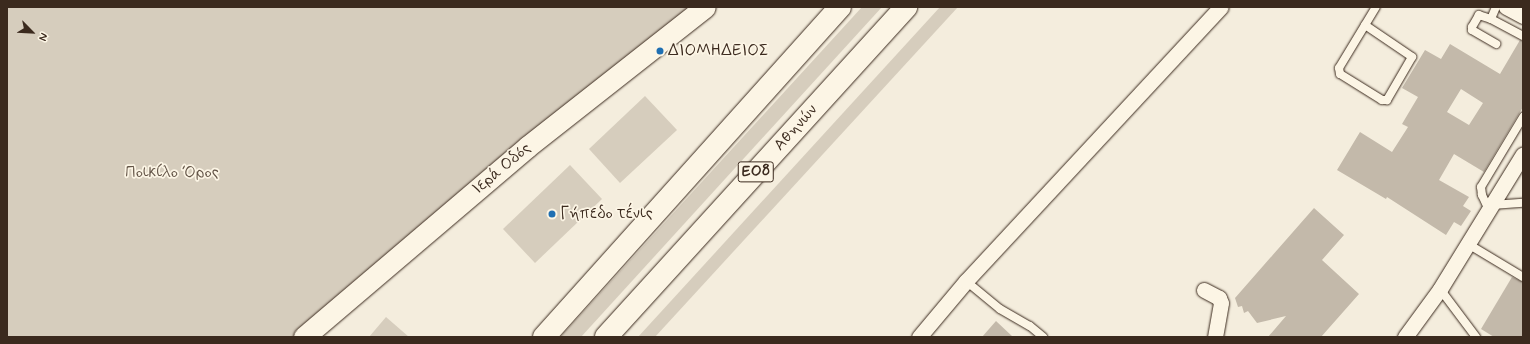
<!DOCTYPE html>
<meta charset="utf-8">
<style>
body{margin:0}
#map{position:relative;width:1530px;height:344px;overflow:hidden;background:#f4eddd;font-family:Mynerve,sans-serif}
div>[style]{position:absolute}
.green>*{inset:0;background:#d6cdbd}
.building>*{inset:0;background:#c3b9aa}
.roads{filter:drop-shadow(0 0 1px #3b2a1e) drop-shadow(0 0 1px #3b2a1e)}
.lane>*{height:8px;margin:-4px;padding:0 4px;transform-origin:4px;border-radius:4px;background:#fcf5e5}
.street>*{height:15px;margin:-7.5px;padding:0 7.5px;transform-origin:7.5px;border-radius:7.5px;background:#fcf5e5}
.secondary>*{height:21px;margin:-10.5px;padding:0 10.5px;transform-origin:10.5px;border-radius:10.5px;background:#fcf5e5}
.highway>*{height:22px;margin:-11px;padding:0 11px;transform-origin:11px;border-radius:11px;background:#fcf5e5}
.dots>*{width:11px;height:11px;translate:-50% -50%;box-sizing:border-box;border:2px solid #fcf5e5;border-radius:50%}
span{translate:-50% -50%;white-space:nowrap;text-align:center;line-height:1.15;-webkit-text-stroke:3.5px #fcf5e5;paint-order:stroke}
.shield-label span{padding:1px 3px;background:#fcf5e5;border:1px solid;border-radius:3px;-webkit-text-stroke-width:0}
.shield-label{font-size:15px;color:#3b2a1e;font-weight:700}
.poi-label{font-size:16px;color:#3b2a1e}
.left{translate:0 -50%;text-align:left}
.street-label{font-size:16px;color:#3b2a1e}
.park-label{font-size:16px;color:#625346}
.frame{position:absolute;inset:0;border:8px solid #3b2a1e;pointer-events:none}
.north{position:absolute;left:12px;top:12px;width:40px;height:40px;-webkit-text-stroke:3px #fcf5e5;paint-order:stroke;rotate:114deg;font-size:11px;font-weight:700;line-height:16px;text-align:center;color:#3b2a1e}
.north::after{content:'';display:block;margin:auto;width:14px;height:18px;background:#3b2a1e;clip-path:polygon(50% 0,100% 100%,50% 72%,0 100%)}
</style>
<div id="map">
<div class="green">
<i style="clip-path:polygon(7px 7px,705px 7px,304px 337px,7px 337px)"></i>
<i style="clip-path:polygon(862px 7px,882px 7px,581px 337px,560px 337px)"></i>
<i style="clip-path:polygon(940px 7px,958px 7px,655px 337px,638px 337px)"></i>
<i style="clip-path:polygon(645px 96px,677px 130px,620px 183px,589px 149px)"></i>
<i style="clip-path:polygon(570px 165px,602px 199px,535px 263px,503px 229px)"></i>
<i style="clip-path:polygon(386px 317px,409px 337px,369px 337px)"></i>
</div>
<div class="building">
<i style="clip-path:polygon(evenodd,1520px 40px,1523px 41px,1523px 107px,1484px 172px,1454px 154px,1439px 180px,1469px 197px,1463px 206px,1471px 211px,1461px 226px,1454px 222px,1446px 235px,1387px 197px,1386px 199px,1337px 170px,1360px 132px,1392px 152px,1408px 127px,1402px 124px,1418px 97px,1402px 88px,1425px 50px,1441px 59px,1450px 44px,1500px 74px,1520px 40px,1461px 89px,1483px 103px,1469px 125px,1447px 112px,1461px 89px)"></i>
<i style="clip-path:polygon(1314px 208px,1344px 235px,1322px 260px,1359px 294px,1321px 337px,1268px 337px,1286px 316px,1257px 323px,1248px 311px,1244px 313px,1242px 306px,1238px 307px,1235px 298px)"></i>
<i style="clip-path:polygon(1512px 277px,1523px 282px,1523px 337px,1494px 337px,1481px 329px)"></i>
<i style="clip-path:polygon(996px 321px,1013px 337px,982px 337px)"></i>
</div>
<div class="roads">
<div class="lane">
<i style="left:1496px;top:7px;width:13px;rotate:113deg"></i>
<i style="left:1491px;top:19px;width:13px;rotate:-162deg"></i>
<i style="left:1479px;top:15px;width:14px;rotate:120deg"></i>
<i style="left:1472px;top:27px;width:3px;rotate:90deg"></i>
<i style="left:1472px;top:30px;width:28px;rotate:30deg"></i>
<i style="left:1491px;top:19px;width:36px;rotate:28deg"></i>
<i style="left:1365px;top:25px;width:57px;rotate:34.2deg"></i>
<i style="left:1412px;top:57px;width:50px;rotate:120.2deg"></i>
<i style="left:1387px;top:100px;width:5px;rotate:180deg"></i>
<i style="left:1382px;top:100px;width:49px;rotate:-148.2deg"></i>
<i style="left:1340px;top:74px;width:6px;rotate:-99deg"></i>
<i style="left:1339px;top:68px;width:71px;rotate:-58.8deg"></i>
<i style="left:1492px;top:205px;width:31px;rotate:-4deg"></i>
<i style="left:1489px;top:210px;width:17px;rotate:-115deg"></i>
<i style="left:1482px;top:195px;width:8px;rotate:-97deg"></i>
<i style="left:1481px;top:187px;width:82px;rotate:-59deg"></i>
<i style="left:1468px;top:244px;width:64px;rotate:31deg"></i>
<i style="left:966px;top:281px;width:44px;rotate:39.5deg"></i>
<i style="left:1000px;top:309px;width:34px;rotate:30deg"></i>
<i style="left:1030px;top:326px;width:17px;rotate:40deg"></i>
<i style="left:1440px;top:289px;width:60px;rotate:53.1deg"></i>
</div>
<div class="street">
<i style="left:1506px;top:7px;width:19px;rotate:28deg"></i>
<i style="left:1204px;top:290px;width:17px;rotate:28deg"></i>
<i style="left:1219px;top:298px;width:5px;rotate:68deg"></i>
<i style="left:1221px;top:303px;width:35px;rotate:100deg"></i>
<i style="left:919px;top:337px;width:73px;rotate:-50deg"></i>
<i style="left:966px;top:281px;width:374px;rotate:-47.1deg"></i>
<i style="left:1405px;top:337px;width:59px;rotate:-53.9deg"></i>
<i style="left:1440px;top:289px;width:158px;rotate:-58.4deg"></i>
</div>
<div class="secondary">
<i style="left:304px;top:337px;width:293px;rotate:-40.4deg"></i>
<i style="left:527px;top:147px;width:226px;rotate:-38.2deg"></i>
</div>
<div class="highway">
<i style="left:544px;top:337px;width:443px;rotate:-48.1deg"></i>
<i style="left:606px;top:337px;width:446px;rotate:-47.7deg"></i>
</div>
</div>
<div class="dots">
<i style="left:660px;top:51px;background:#1f6fb2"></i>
<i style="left:552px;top:214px;background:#1f6fb2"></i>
</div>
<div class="shield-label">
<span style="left:756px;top:172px">ΕΟ8</span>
</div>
<div class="poi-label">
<span class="left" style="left:668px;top:51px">ΔΙΟΜΗΔΕΙΟΣ</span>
<span class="left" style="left:560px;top:214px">Γήπεδο τένις</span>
</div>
<div class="street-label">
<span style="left:796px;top:128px;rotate:-48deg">Αθηνών</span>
<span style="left:502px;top:169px;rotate:-40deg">Ιερά Οδός</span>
</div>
<div class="park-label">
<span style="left:172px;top:173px">Ποικίλο Όρος</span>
</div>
<div class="frame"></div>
<div class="north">N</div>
</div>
